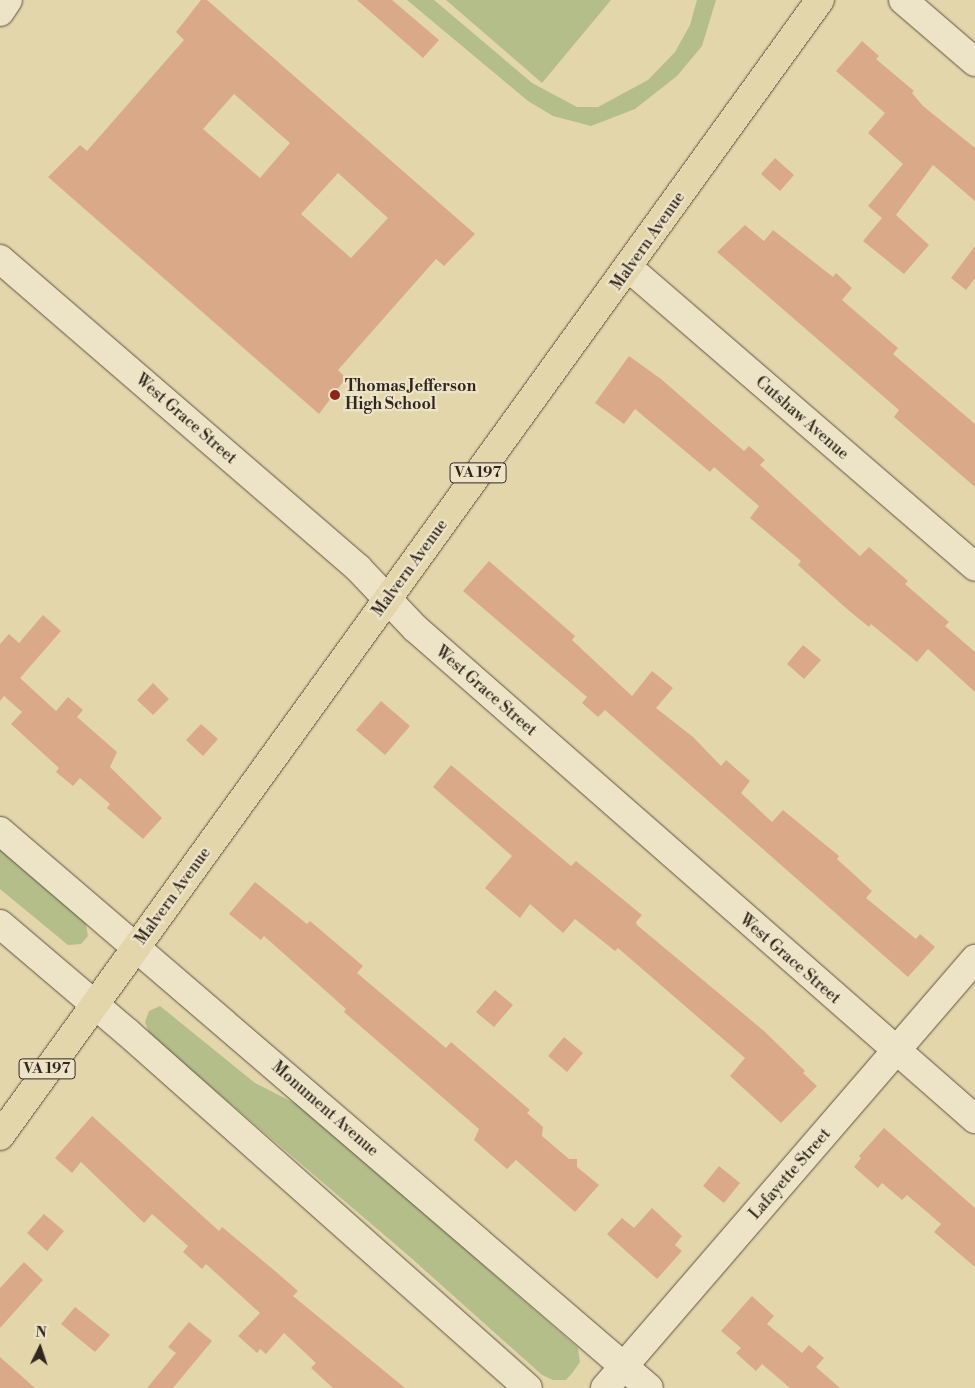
<!DOCTYPE html>
<style>
body{margin:0}
#map{position:relative;width:975px;height:1388px;overflow:hidden;background:#e3d6ab;font-family:"Libre Bodoni",serif}
div>[style]{position:absolute}
.green>*{inset:0;background:#b3be89}
.building>*{inset:0;background:#daaa88}
.roads{filter:drop-shadow(0 0 1px #5e5341) drop-shadow(0 0 1px #5e5341)}
.minor>*{height:28px;margin:-14px;padding:0 14px;transform-origin:14px;border-radius:14px;background:#ede4c8}
.tertiary>*{height:28px;margin:-14px;padding:0 14px;transform-origin:14px;border-radius:14px;background:#ede4c8}
.primary>*{height:28px;margin:-14px;padding:0 14px;transform-origin:14px;border-radius:14px;background:#e3d6ab}
.dots>*{width:14px;height:14px;translate:-50% -50%;box-sizing:border-box;border:2px solid #ede4c8;border-radius:50%}
span{translate:-50% -50%;white-space:nowrap;text-align:center;line-height:1.15;-webkit-text-stroke:4.5px #ede4c8;paint-order:stroke}
.shield-label span{padding:1px 4px;background:#ede4c8;border:1px solid;border-radius:4px;-webkit-text-stroke-width:0}
.shield-label{font-size:15px;color:#31271e;font-weight:700}
.street-label{font-size:16px;color:#31271e}
.poi-label{font-size:16px;color:#31271e;font-weight:700}
.left{translate:0 -50%;text-align:left}
.north{position:absolute;left:15px;top:1323px;width:50px;height:50px;-webkit-text-stroke:4px #ede4c8;paint-order:stroke;rotate:4deg;font-size:14px;font-weight:700;line-height:20px;text-align:center;color:#31271e}
.north::after{content:'';display:block;margin:auto;width:18px;height:22px;background:#31271e;clip-path:polygon(50% 0,100% 100%,50% 72%,0 100%)}
</style>
<div id="map">
<div class="green">
<i style="clip-path:polygon(407px 0,434px 0,532px 83px,577px 107px,598px 107px,648px 80px,675px 52px,690px 25px,697px 0,716px 0,702px 46px,677px 76px,635px 109px,591px 126px,553px 116px,528px 101px)"></i>
<i style="clip-path:polygon(446px 0,611px 0,542px 83px)"></i>
<i style="clip-path:polygon(0 847px,85px 920px,88px 936px,81px 944px,68px 945px,0 889px)"></i>
<i style="clip-path:polygon(160px 1006px,255px 1083px,304px 1108px,578px 1348px,580px 1362px,573px 1372px,566px 1380px,553px 1380px,542px 1375px,410px 1257px,150px 1035px,145px 1022px,149px 1011px)"></i>
</div>
<div class="building">
<i style="clip-path:polygon(evenodd,201px 0,207px 0,475px 234px,444px 266px,436px 259px,338px 370px,346px 378px,319px 414px,48px 177px,80px 145px,87px 151px,184px 40px,176px 32px,201px 0,234px 94px,290px 143px,260px 178px,203px 129px,234px 94px,201px 0,338px 173px,388px 218px,351px 258px,301px 214px,338px 173px)"></i>
<i style="clip-path:polygon(357px 0,392px 0,439px 40px,423px 58px)"></i>
<i style="clip-path:polygon(862px 41px,879px 56px,876px 59px,914px 91px,912px 93px,923px 106px,975px 148px,975px 201px,933px 165px,896px 215px,929px 245px,904px 274px,863px 241px,882px 218px,868px 206px,903px 164px,868px 133px,885px 113px,836px 71px)"></i>
<i style="clip-path:polygon(775px 158px,794px 175px,780px 191px,761px 174px)"></i>
<i style="clip-path:polygon(745px 225px,764px 241px,773px 230px,833px 277px,836px 273px,852px 288px,842px 300px,898px 348px,893px 354px,975px 424px,975px 487px,894px 417px,899px 410px,717px 252px)"></i>
<i style="clip-path:polygon(975px 246px,975px 278px,966px 290px,951px 278px)"></i>
<i style="clip-path:polygon(629px 356px,661px 379px,744px 451px,749px 446px,765px 460px,760px 465px,860px 556px,869px 547px,908px 581px,905px 584px,949px 622px,945px 626px,975px 652px,975px 692px,928px 649px,917px 662px,871px 624px,869px 627px,847px 609px,798px 565px,801px 561px,750px 518px,759px 506px,714px 467px,710px 472px,635px 409px,624px 424px,595px 403px)"></i>
<i style="clip-path:polygon(489px 561px,575px 636px,572px 640px,632px 696px,652px 671px,673px 688px,656px 708px,693px 737px,721px 766px,726px 760px,750px 781px,741px 793px,772px 822px,783px 810px,839px 856px,837px 859px,872px 891px,866px 898px,916px 939px,920px 934px,935px 947px,908px 977px,605px 710px,598px 717px,582px 703px,587px 697px,463px 591px)"></i>
<i style="clip-path:polygon(43px 615px,61px 631px,20px 678px,56px 711px,68px 697px,83px 710px,77px 717px,117px 752px,110px 767px,162px 818px,143px 839px,107px 808px,110px 804px,80px 778px,73px 786px,56px 772px,59px 768px,11px 724px,22px 712px,4px 696px,0 701px,0 644px,9px 634px,19px 643px)"></i>
<i style="clip-path:polygon(803px 645px,821px 660px,804px 679px,787px 664px)"></i>
<i style="clip-path:polygon(153px 683px,169px 699px,153px 715px,137px 700px)"></i>
<i style="clip-path:polygon(381px 701px,410px 726px,385px 755px,356px 730px)"></i>
<i style="clip-path:polygon(201px 724px,218px 739px,203px 756px,186px 740px)"></i>
<i style="clip-path:polygon(451px 765px,571px 866px,576px 861px,642px 915px,636px 922px,637px 925px,764px 1031px,805px 1071px,803px 1073px,817px 1086px,781px 1123px,730px 1076px,745px 1058px,618px 948px,615px 951px,575px 919px,563px 933px,530px 904px,520px 918px,485px 888px,512px 856px,433px 787px)"></i>
<i style="clip-path:polygon(255px 882px,307px 924px,310px 921px,363px 966px,357px 973px,446px 1048px,451px 1042px,530px 1110px,527px 1113px,543px 1127px,542px 1136px,569px 1159px,577px 1159px,577px 1167px,599px 1185px,575px 1212px,516px 1160px,507px 1169px,474px 1140px,479px 1129px,344px 1012px,346px 1009px,264px 936px,261px 940px,229px 914px)"></i>
<i style="clip-path:polygon(495px 990px,513px 1005px,494px 1027px,476px 1012px)"></i>
<i style="clip-path:polygon(564px 1037px,583px 1053px,567px 1072px,548px 1056px)"></i>
<i style="clip-path:polygon(92px 1116px,219px 1231px,222px 1227px,275px 1271px,298px 1291px,293px 1296px,405px 1388px,333px 1388px,311px 1368px,316px 1363px,284px 1333px,266px 1354px,260px 1349px,257px 1353px,238px 1336px,260px 1313px,250px 1304px,206px 1264px,202px 1269px,183px 1252px,188px 1246px,152px 1214px,144px 1223px,81px 1162px,72px 1173px,55px 1158px)"></i>
<i style="clip-path:polygon(884px 1128px,975px 1208px,975px 1267px,934px 1232px,941px 1224px,907px 1195px,902px 1200px,882px 1183px,878px 1188px,854px 1167px,861px 1158px,859px 1156px)"></i>
<i style="clip-path:polygon(719px 1166px,740px 1183px,724px 1203px,703px 1186px)"></i>
<i style="clip-path:polygon(652px 1208px,682px 1236px,675px 1245px,682px 1251px,657px 1279px,607px 1234px,622px 1218px,634px 1228px)"></i>
<i style="clip-path:polygon(44px 1214px,64px 1231px,47px 1251px,27px 1233px)"></i>
<i style="clip-path:polygon(24px 1262px,43px 1280px,0 1328px,0 1288px)"></i>
<i style="clip-path:polygon(752px 1296px,774px 1316px,767px 1324px,802px 1353px,809px 1345px,824px 1358px,816px 1367px,840px 1388px,790px 1388px,762px 1364px,756px 1371px,736px 1353px,741px 1348px,721px 1331px)"></i>
<i style="clip-path:polygon(75px 1307px,110px 1335px,95px 1352px,61px 1324px)"></i>
<i style="clip-path:polygon(189px 1322px,212px 1341px,173px 1388px,147px 1388px,176px 1353px,168px 1347px)"></i>
<i style="clip-path:polygon(0 1357px,35px 1388px,0 1388px)"></i>
</div>
<div class="roads">
<div class="minor">
<i style="left:903px;top:0;width:95px;rotate:40.7deg"></i>
<i style="left:0;top:12px;width:14px;rotate:-56deg"></i>
<i style="left:0;top:259px;width:473px;rotate:40.8deg"></i>
<i style="left:358px;top:568px;width:83px;rotate:46.5deg"></i>
<i style="left:415px;top:628px;width:745px;rotate:41.24deg"></i>
<i style="left:629px;top:268px;width:457px;rotate:40.8deg"></i>
<i style="left:605px;top:1388px;width:567px;rotate:-49.22deg"></i>
</div>
<div class="tertiary">
<i style="left:0;top:831px;width:855px;rotate:40.64deg"></i>
<i style="left:0;top:924px;width:167px;rotate:40.4deg"></i>
<i style="left:127px;top:1032px;width:536px;rotate:41.6deg"></i>
</div>
<div class="primary">
<i style="left:0;top:1136px;width:1401px;rotate:-54.18deg"></i>
</div>
</div>
<div class="dots">
<i style="left:335px;top:395px;background:#8f2418"></i>
</div>
<div class="shield-label">
<span style="left:478px;top:473px">VA 197</span>
<span style="left:47px;top:1069px">VA 197</span>
</div>
<div class="street-label">
<span style="left:648px;top:241px;rotate:-55deg">Malvern Avenue</span>
<span style="left:802px;top:418px;rotate:41deg">Cutshaw Avenue</span>
<span style="left:186px;top:419px;rotate:41deg">West Grace Street</span>
<span style="left:410px;top:568px;rotate:-54deg">Malvern Avenue</span>
<span style="left:486px;top:691px;rotate:41deg">West Grace Street</span>
<span style="left:173px;top:896px;rotate:-54deg">Malvern Avenue</span>
<span style="left:790px;top:959px;rotate:41deg">West Grace Street</span>
<span style="left:325px;top:1109px;rotate:41deg">Monument Avenue</span>
<span style="left:790px;top:1174px;rotate:-49deg">Lafayette Street</span>
</div>
<div class="poi-label">
<span class="left" style="left:345px;top:395px">Thomas Jefferson<br>High School</span>
</div>
<div class="north">N</div>
</div>
